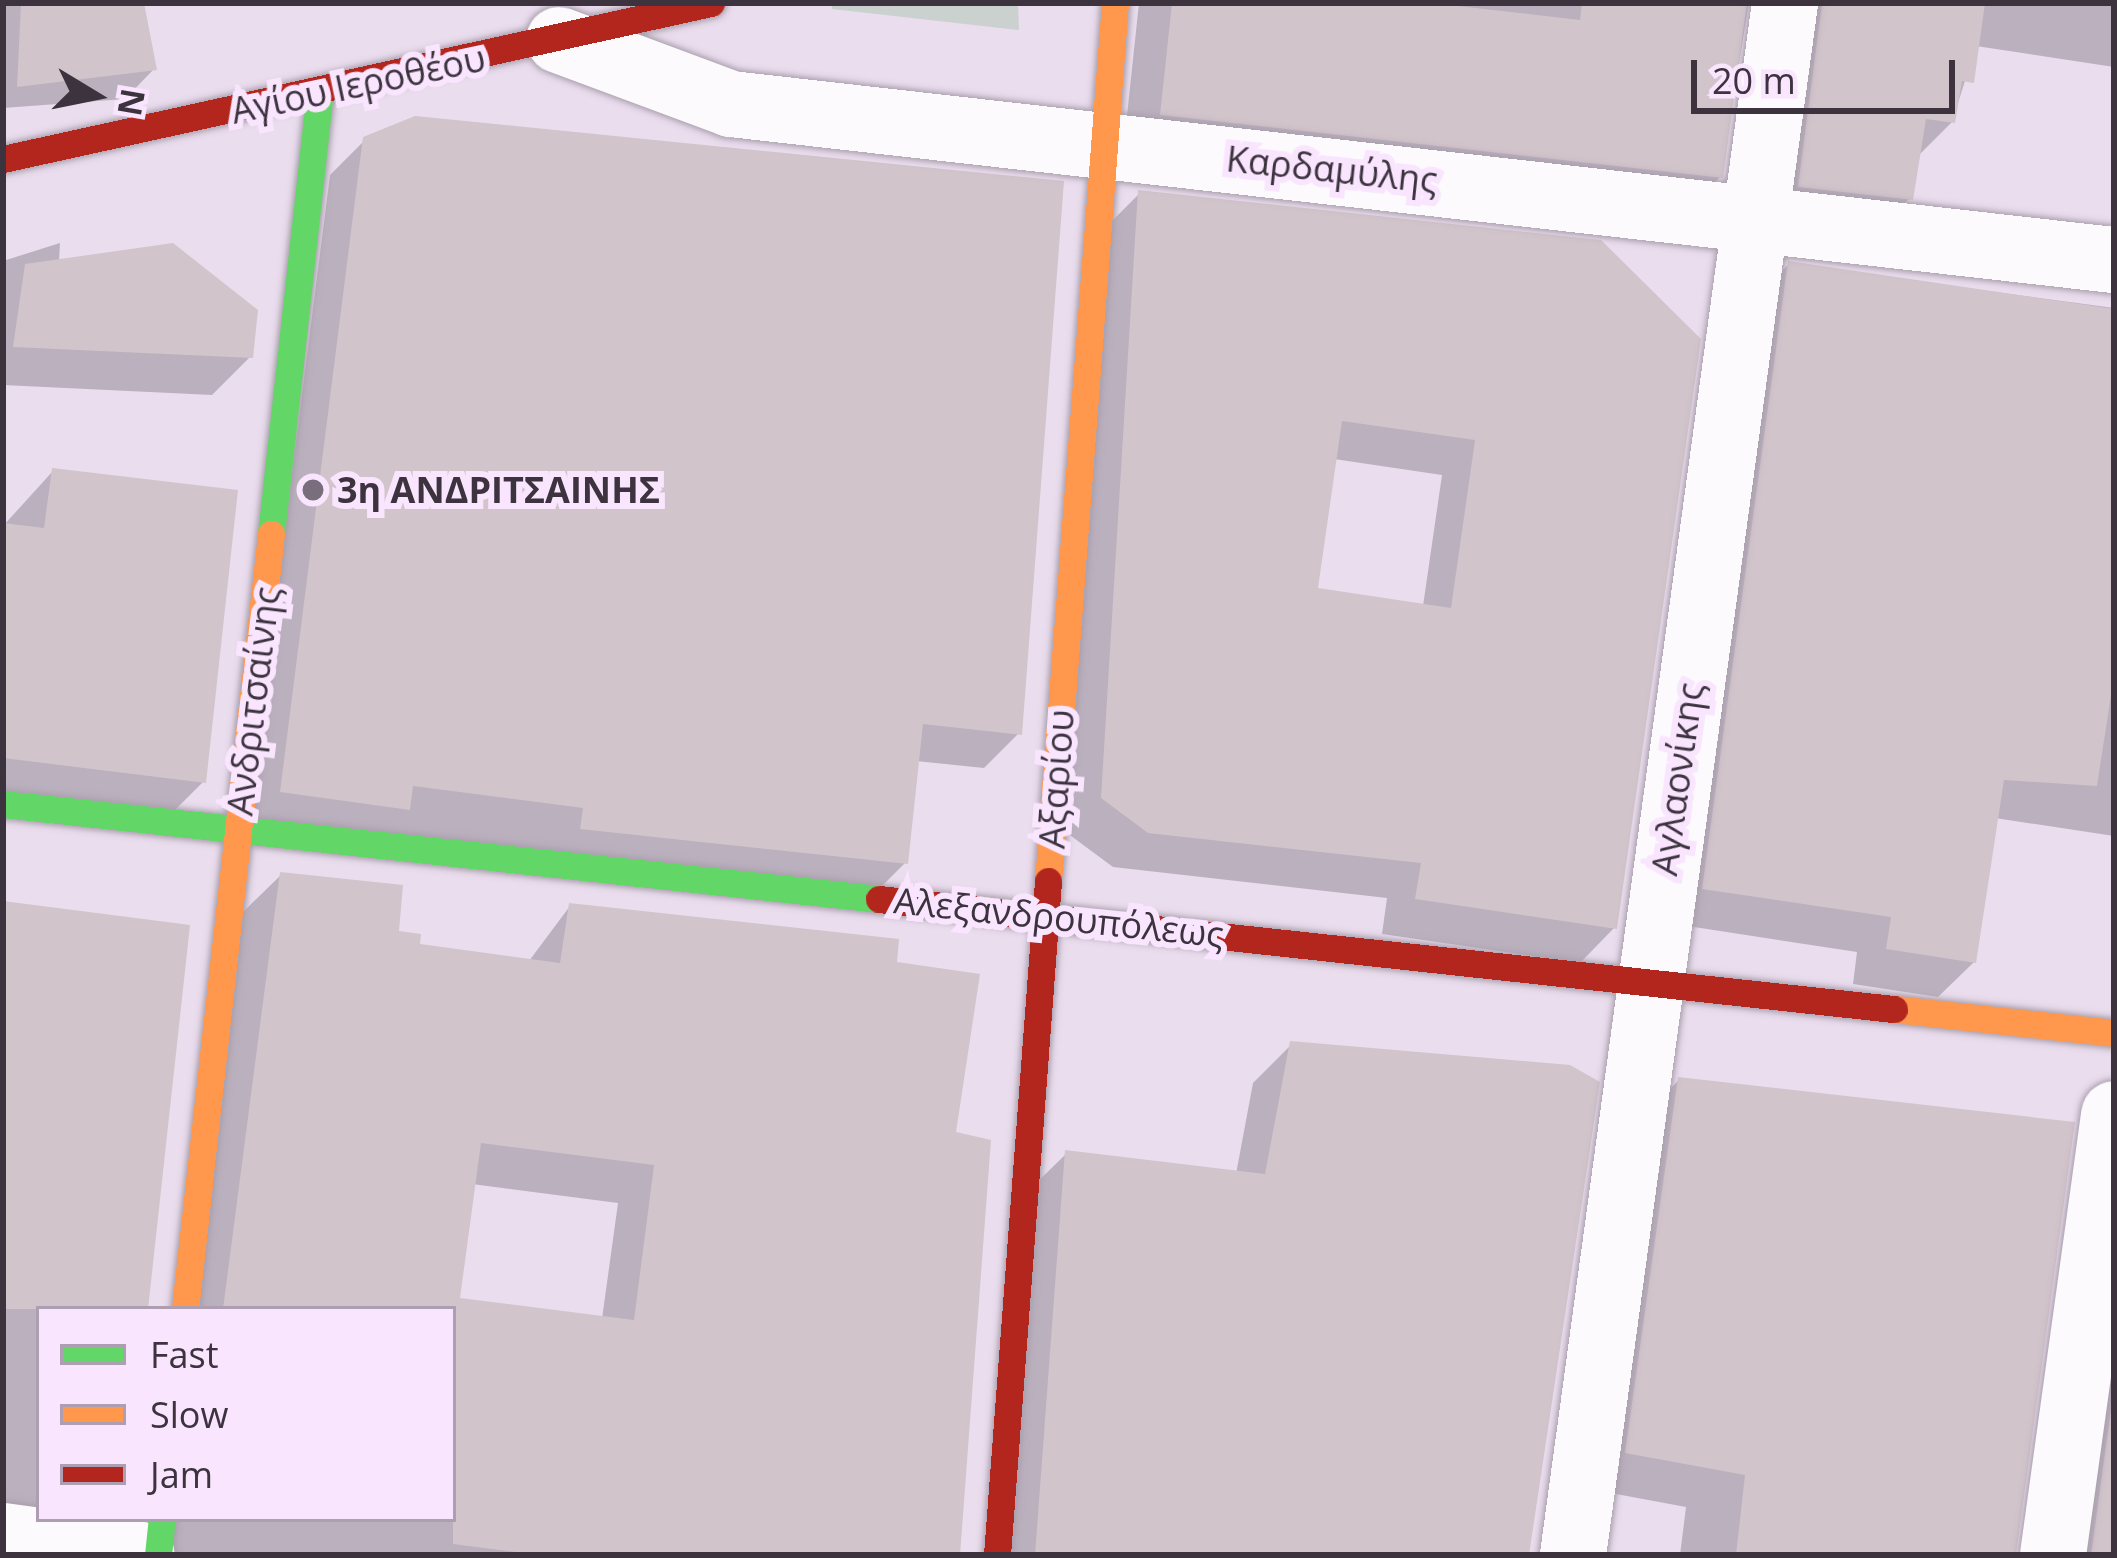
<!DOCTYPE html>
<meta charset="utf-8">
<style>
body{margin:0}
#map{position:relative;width:2117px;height:1558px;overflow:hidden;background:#eaddee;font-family:"Open Sans",sans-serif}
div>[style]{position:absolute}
.green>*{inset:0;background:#cbd1ce}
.shadow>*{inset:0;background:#0003}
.building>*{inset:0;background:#d2c4cb}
.roads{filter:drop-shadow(0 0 3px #a99fac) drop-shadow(0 0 3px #a99fac)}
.street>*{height:66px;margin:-33px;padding:0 33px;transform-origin:33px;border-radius:33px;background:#fcfafc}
.fast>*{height:27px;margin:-13.5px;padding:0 13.5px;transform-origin:13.5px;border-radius:13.5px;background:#63d668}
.slow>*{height:27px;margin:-13.5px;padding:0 13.5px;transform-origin:13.5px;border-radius:13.5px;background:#ff974d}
.jam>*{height:27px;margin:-13.5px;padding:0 13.5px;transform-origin:13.5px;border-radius:13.5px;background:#b3261e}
.dots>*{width:33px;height:33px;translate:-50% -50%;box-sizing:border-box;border:6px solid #f9e5fe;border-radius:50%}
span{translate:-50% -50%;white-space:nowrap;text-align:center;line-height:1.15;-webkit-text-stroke:12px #f9e5fe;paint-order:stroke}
.street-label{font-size:36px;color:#3c333f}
.poi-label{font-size:36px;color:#3c333f;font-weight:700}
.left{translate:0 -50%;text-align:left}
.frame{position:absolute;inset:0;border:6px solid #3c333f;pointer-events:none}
.legend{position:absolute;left:36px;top:1306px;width:420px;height:216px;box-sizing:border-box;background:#f9e5fe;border:3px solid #ad9eb2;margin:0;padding:15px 21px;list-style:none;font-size:36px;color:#3c333f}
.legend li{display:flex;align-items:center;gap:24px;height:60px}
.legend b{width:60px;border:3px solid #ad9eb2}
.north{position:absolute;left:36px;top:36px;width:120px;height:120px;-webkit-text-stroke:9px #f9e5fe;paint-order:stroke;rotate:100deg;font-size:33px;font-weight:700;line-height:48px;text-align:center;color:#3c333f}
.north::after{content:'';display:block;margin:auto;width:42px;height:54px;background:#3c333f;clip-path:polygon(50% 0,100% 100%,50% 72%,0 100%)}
.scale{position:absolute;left:1691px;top:60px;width:264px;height:54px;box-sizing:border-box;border:6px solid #3c333f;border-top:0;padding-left:15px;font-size:36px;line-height:42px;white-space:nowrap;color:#3c333f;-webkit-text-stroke:9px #f9e5fe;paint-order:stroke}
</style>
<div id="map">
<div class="green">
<i style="clip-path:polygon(832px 3px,1018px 3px,1019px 30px,832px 9px)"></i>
</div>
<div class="shadow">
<i style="clip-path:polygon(3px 3px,140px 3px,154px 69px,125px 99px,3px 108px)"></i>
<i style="clip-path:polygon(1139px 3px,2114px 3px,2114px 67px,1976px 46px,1952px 122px,1917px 157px,1910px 198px,1871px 237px,1761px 224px,1771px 12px,1749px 3px,1720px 177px,1682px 216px,1123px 153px)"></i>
<i style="clip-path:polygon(415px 119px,1061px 184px,1019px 733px,984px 768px,916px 761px,905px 863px,870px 898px,247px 826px,330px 175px,365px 140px)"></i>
<i style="clip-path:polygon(evenodd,1140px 193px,1600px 243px,1614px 928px,1580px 963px,1382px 934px,1387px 898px,1113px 867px,1067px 833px,1105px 228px,1140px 193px,1334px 459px,1442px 475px,1423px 606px,1314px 590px,1334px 459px)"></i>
<i style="clip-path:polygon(60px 243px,59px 262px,250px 357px,212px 395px,3px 385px,3px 261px)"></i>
<i style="clip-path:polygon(1789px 264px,2114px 308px,2114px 836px,1995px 818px,1974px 962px,1938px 997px,1853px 984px,1857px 952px,1668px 923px,1753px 299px)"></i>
<i style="clip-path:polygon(53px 471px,203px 782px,165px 820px,3px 800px,3px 526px)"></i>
<i style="clip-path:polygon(evenodd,281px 875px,417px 946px,529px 961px,570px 906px,894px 965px,953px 1135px,957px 1555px,159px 1555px,159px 1541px,126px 1519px,453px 1519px,453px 1309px,191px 1309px,242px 913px,281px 875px,472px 1184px,618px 1203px,602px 1319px,457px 1301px,472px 1184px)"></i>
<i style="clip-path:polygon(3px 904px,146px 1309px,39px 1309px,39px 1519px,124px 1519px,3px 1543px)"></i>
<i style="clip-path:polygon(1292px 1044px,1528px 1555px,1001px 1555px,1028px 1191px,1067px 1153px,1236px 1174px,1253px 1083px)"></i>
<i style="clip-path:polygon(1679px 1080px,2015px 1555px,1680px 1555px,1686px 1507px,1589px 1489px,1642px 1117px)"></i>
<i style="clip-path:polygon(2114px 1211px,2114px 1555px,2061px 1555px)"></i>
</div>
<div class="building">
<i style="clip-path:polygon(21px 3px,144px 3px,157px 70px,17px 87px)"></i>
<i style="clip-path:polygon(1172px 3px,1458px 6px,1580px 20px,1582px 3px,1747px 3px,1723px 178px,1160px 115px)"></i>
<i style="clip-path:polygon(1822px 3px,1985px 3px,1974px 83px,1962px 81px,1955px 123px,1926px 119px,1913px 200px,1798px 187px)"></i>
<i style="clip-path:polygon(415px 116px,1064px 181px,1022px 735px,923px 724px,908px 864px,580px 829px,583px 808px,413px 786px,410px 810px,280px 792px,363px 137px)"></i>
<i style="clip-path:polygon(evenodd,1138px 190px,1601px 240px,1701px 339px,1617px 929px,1415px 899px,1421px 863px,1148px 833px,1101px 798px,1138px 190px,1342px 421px,1475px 440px,1451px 608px,1318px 588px,1342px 421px)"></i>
<i style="clip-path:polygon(173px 243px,258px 310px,253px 358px,13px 347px,25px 264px)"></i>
<i style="clip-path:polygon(1788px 261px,2114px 309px,2114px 676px,2097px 786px,2004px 780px,1976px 963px,1886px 949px,1891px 917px,1702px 889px)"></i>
<i style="clip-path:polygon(52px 468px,238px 490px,206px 783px,3px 758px,3px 523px,44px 528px)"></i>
<i style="clip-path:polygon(evenodd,280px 872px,403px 885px,399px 931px,421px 934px,420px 944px,560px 963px,569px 903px,899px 939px,897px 962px,980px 974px,956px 1132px,991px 1140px,960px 1555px,539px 1555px,453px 1544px,453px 1309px,223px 1309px,280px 872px,481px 1143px,654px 1165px,634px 1320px,460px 1298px,481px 1143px)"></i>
<i style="clip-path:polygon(3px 901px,190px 925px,148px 1309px,3px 1309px)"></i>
<i style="clip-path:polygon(1290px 1041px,1570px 1065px,1600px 1082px,1529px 1555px,1035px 1555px,1065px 1150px,1265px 1174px)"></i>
<i style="clip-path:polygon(1678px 1077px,2075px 1122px,2016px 1555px,1736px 1555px,1745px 1475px,1625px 1453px)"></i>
<i style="clip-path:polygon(2114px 1388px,2114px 1555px,2091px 1555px)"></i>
</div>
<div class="roads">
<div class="street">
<i style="left:559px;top:40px;width:184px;rotate:20.4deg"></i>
<i style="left:731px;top:104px;width:1392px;rotate:6.44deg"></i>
<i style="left:3px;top:1536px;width:140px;rotate:7.8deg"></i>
<i style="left:1573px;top:1555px;width:1566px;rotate:-82.22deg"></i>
<i style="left:2053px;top:1555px;width:445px;rotate:-82.1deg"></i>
</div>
<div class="fast">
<i style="left:271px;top:534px;width:444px;rotate:-83.7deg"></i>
<i style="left:3px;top:804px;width:881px;rotate:6.19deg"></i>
<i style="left:158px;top:1555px;width:36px;rotate:-84deg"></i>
</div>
<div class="slow">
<i style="left:1048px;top:881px;width:881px;rotate:-85.64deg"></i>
<i style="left:1894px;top:1009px;width:221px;rotate:6.2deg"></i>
<i style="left:185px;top:1309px;width:780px;rotate:-83.67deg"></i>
</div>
<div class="jam">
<i style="left:3px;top:159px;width:725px;rotate:-12.43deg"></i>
<i style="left:879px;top:899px;width:1021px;rotate:6.19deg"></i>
<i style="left:997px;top:1555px;width:676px;rotate:-85.67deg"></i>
</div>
</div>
<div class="dots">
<i style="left:313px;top:490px;background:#796e7c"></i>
</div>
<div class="street-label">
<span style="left:358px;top:84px;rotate:-12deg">Αγίου Ιεροθέου</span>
<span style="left:1332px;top:169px;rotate:6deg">Καρδαμύλης</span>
<span style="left:253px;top:701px;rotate:-83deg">Ανδριτσαίνης</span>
<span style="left:1056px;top:779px;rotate:-86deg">Αξαρίου</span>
<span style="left:1677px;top:779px;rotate:-82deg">Αγλαονίκης</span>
<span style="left:1059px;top:917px;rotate:6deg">Αλεξανδρουπόλεως</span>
</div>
<div class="poi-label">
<span class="left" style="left:337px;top:490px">3η ΑΝΔΡΙΤΣΑΙΝΗΣ</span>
</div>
<div class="frame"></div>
<ul class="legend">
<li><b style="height:15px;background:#63d668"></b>Fast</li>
<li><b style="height:15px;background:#ff974d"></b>Slow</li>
<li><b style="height:15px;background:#b3261e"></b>Jam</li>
</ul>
<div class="north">N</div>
<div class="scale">20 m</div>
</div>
